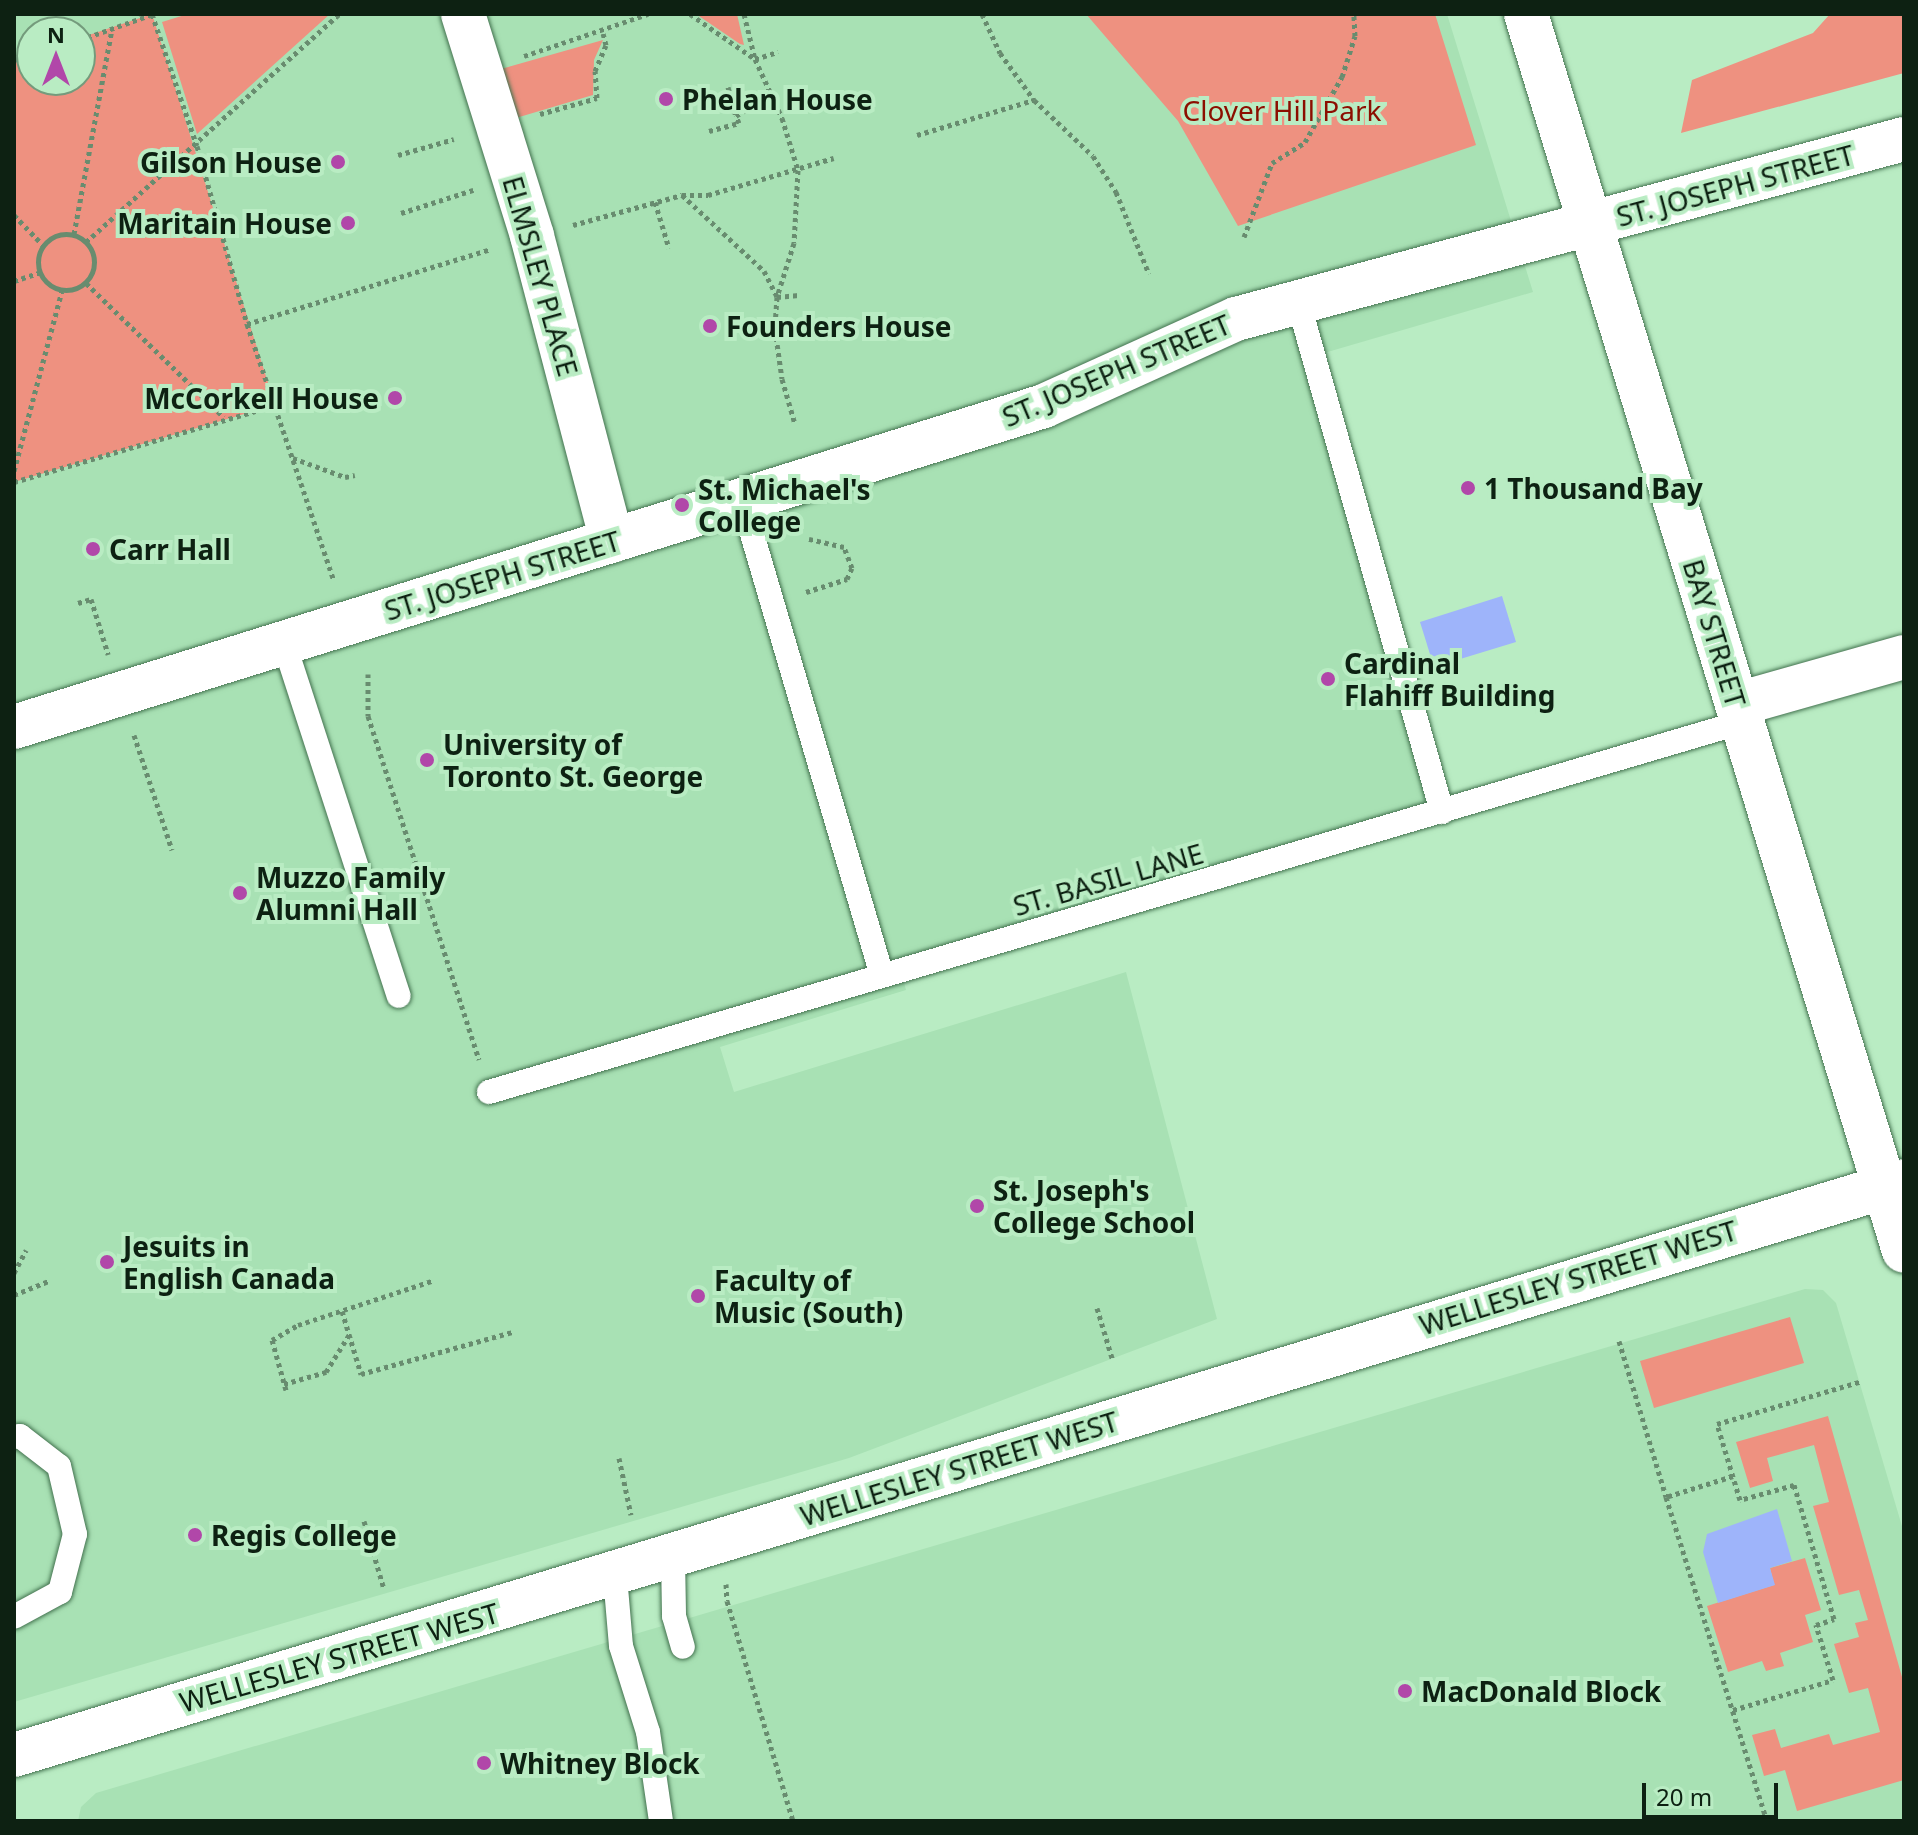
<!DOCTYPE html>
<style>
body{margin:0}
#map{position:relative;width:1918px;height:1835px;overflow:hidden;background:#b9ecc3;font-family:"Noto Sans",sans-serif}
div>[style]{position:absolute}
.built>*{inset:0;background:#a8e1b4}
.green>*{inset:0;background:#ee9180}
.water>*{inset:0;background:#9eb4fa}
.path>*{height:5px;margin-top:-2.5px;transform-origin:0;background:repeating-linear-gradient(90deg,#688c6f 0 4px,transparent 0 8px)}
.path>.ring{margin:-2.5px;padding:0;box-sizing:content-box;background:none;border:5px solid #688c6f;border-radius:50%}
.roads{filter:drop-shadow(0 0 2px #43724f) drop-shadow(0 0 2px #43724f)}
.lane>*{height:24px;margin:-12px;padding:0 12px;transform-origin:12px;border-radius:12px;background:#fff}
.street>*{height:44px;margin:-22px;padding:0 22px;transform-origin:22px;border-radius:22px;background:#fff}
.secondary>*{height:44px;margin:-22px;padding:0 22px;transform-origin:22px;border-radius:22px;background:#fff}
.primary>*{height:44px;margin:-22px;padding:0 22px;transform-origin:22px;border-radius:22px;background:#fff}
.dots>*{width:22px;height:22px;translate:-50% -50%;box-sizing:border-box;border:4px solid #b9ecc3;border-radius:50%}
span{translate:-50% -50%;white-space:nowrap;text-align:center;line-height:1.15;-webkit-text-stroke:8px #b9ecc3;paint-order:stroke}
.poi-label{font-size:28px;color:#0d2112;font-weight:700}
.left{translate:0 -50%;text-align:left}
.right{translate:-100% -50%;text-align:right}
.park-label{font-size:28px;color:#8c0e00}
.street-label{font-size:28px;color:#0d2112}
.frame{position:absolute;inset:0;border:16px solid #0d2112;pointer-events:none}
.north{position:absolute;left:16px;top:16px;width:80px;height:80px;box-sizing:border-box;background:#b9ecc3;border:2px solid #749b7c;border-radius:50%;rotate:0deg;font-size:22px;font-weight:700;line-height:32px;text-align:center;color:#0d2112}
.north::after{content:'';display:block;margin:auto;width:28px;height:36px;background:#b147a9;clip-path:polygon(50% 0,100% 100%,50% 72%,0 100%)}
.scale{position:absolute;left:1642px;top:1783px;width:136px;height:36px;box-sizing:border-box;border:4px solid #0d2112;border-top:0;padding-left:10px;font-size:24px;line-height:28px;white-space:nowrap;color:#0d2112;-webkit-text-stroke:6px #b9ecc3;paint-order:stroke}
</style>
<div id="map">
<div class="built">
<i style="clip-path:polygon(evenodd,14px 14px,1447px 14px,1533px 292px,1307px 358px,1442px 812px,901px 971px,906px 990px,720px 1047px,734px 1092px,1126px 972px,1217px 1319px,849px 1458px,14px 1702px,14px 14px,32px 32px,80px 32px,80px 80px,32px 80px,32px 32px)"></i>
<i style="clip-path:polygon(1805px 1289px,1823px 1290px,1836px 1303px,1904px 1533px,1904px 1821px,78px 1821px,81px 1807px,96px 1793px)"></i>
</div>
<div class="green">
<i style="clip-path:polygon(152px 14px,275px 405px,14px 482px,14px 59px,32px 53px,32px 80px,80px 80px,80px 38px)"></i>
<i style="clip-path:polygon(188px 14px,330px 14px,197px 134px,162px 22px)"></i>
<i style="clip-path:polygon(696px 14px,737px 14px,744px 45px,740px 44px)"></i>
<i style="clip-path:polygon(1086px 14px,1435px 14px,1476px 145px,1238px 226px,1178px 121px)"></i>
<i style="clip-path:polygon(1830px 14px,1904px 14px,1904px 73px,1681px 133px,1692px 80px,1813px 33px)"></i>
<i style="clip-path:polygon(603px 40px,594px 60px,593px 95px,516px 118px,501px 69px)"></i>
<i style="clip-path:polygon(1790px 1317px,1804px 1363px,1654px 1408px,1640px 1361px)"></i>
<i style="clip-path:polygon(1828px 1416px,1904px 1684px,1904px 1780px,1797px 1811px,1785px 1770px,1764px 1776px,1752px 1735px,1775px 1729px,1781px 1748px,1829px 1734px,1833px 1745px,1880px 1732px,1868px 1688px,1849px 1693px,1834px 1644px,1859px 1637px,1855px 1623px,1868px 1620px,1859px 1590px,1839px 1595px,1813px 1506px,1829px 1502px,1814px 1445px,1767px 1458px,1773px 1481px,1750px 1488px,1736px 1442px)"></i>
<i style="clip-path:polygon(1805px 1558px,1821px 1610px,1805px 1615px,1813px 1642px,1780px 1653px,1784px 1666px,1766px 1671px,1762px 1661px,1728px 1672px,1707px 1606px,1774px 1585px,1770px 1568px)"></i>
</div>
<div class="water">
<i style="clip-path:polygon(1502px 596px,1516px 642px,1434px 667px,1420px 622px)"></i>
<i style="clip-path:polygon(1777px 1509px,1792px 1561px,1770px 1568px,1775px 1585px,1718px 1603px,1703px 1552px,1707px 1534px)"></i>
</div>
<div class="path">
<i style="left:152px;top:14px;width:139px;rotate:71.2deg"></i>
<i style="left:197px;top:146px;width:185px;rotate:74.3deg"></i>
<i style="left:247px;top:324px;width:271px;rotate:71.3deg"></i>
<i style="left:690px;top:14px;width:79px;rotate:34.7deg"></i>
<i style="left:755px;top:59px;width:65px;rotate:65.4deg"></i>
<i style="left:782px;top:118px;width:54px;rotate:72.9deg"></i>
<i style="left:798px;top:170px;width:73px;rotate:93.1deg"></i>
<i style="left:794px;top:243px;width:57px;rotate:107.5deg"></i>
<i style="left:777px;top:297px;width:22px;rotate:-5deg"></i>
<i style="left:744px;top:14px;width:46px;rotate:76.3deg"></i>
<i style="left:755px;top:59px;width:24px;rotate:-17deg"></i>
<i style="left:982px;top:14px;width:43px;rotate:65.2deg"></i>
<i style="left:1000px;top:53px;width:58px;rotate:54.1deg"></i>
<i style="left:1034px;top:100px;width:81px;rotate:43.5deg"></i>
<i style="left:1093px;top:156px;width:43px;rotate:57.4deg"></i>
<i style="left:1116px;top:192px;width:88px;rotate:68.1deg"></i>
<i style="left:80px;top:40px;width:77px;rotate:-19.6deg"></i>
<i style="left:524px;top:56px;width:131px;rotate:-18.7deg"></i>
<i style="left:14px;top:60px;width:19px;rotate:-16deg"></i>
<i style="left:728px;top:87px;width:30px;rotate:75deg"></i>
<i style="left:540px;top:114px;width:59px;rotate:-15.7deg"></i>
<i style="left:597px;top:98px;width:27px;rotate:-94deg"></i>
<i style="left:595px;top:71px;width:28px;rotate:-67deg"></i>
<i style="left:606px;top:45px;width:12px;rotate:-104deg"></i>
<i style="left:709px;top:131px;width:31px;rotate:-15deg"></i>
<i style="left:739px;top:123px;width:8px;rotate:-113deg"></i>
<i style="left:736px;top:116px;width:41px;rotate:-32.2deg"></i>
<i style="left:917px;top:135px;width:122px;rotate:-16.7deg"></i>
<i style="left:398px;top:155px;width:58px;rotate:-15.9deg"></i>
<i style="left:682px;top:195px;width:112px;rotate:42.8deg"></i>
<i style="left:764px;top:271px;width:29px;rotate:63deg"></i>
<i style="left:777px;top:297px;width:32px;rotate:94deg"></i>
<i style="left:775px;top:329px;width:50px;rotate:82deg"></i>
<i style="left:782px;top:379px;width:47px;rotate:73.9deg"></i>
<i style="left:655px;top:202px;width:48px;rotate:73.1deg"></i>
<i style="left:401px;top:213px;width:76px;rotate:-17.7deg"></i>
<i style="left:14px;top:215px;width:42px;rotate:46deg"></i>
<i style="left:573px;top:225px;width:113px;rotate:-15.4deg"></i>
<i style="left:682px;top:195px;width:26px"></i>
<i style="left:708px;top:195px;width:131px;rotate:-16.4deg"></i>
<i class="ring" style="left:38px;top:234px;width:51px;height:51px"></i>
<i style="left:74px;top:234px;width:208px;rotate:-79.5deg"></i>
<i style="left:1244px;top:237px;width:79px;rotate:-69.3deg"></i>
<i style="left:1272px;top:163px;width:39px;rotate:-32deg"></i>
<i style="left:1305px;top:142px;width:75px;rotate:-60.4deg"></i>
<i style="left:1342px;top:77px;width:43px;rotate:-72.4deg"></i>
<i style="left:1355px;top:36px;width:22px;rotate:-93deg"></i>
<i style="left:86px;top:242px;width:341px;rotate:-42deg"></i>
<i style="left:14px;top:281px;width:26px;rotate:-18deg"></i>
<i style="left:86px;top:283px;width:192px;rotate:44.2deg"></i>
<i style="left:247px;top:324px;width:255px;rotate:-17.1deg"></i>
<i style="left:293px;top:458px;width:55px;rotate:20.1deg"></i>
<i style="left:345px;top:477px;width:10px;rotate:-11deg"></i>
<i style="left:14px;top:471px;width:186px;rotate:-75.1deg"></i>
<i style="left:14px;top:482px;width:272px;rotate:-16.4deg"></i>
<i style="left:806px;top:592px;width:43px;rotate:-17.6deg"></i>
<i style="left:847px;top:579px;width:12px;rotate:-66deg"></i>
<i style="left:852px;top:568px;width:22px;rotate:-111deg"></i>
<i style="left:844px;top:547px;width:36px;rotate:-167deg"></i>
<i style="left:78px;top:603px;width:14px;rotate:-17deg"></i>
<i style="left:91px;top:599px;width:58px;rotate:72.8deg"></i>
<i style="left:368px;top:674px;width:42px;rotate:90deg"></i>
<i style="left:368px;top:716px;width:361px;rotate:72.1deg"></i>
<i style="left:134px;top:735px;width:121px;rotate:71.7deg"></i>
<i style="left:14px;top:1273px;width:26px;rotate:-62deg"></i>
<i style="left:14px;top:1295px;width:37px;rotate:-22deg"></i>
<i style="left:1097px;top:1308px;width:55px;rotate:73.2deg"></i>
<i style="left:342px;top:1311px;width:66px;rotate:73.2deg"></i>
<i style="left:361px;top:1374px;width:157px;rotate:-15.5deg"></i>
<i style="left:1619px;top:1341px;width:163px;rotate:73.2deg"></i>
<i style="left:284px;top:1384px;width:44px;rotate:-15.9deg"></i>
<i style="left:326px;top:1372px;width:44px;rotate:-58.1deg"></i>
<i style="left:286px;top:1390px;width:52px;rotate:-105.6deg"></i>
<i style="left:272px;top:1340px;width:30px;rotate:-30deg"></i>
<i style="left:298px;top:1325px;width:141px;rotate:-18.2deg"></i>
<i style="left:619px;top:1458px;width:58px;rotate:78.1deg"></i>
<i style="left:1733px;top:1476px;width:70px;rotate:162.6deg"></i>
<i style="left:1666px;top:1497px;width:339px;rotate:72.7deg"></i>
<i style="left:364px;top:1521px;width:71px;rotate:73.6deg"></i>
<i style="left:726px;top:1584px;width:17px;rotate:87deg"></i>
<i style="left:727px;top:1601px;width:230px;rotate:73.3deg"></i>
<i style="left:1733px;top:1710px;width:104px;rotate:-16.7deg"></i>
<i style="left:1833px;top:1680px;width:58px;rotate:-107.2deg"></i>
<i style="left:1816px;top:1625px;width:19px;rotate:-18deg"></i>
<i style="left:1834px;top:1619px;width:140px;rotate:-106.6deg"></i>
<i style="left:1794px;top:1485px;width:56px;rotate:164.5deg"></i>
<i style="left:1740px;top:1500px;width:79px;rotate:-106.8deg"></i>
<i style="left:1717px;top:1424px;width:151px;rotate:-16.5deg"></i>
</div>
<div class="roads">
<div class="lane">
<i style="left:1298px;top:301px;width:531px;rotate:74.26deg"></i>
<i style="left:742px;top:500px;width:496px;rotate:73.6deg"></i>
<i style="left:284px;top:643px;width:371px;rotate:72deg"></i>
<i style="left:489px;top:1092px;width:1306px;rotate:-16.45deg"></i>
<i style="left:14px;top:1437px;width:6px;rotate:-9deg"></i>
<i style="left:20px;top:1436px;width:49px;rotate:37.6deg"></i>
<i style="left:59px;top:1466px;width:70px;rotate:76.8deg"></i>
<i style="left:75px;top:1534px;width:60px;rotate:104.5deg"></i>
<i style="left:60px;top:1592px;width:52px;rotate:151.5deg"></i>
<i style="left:673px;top:1557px;width:59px;rotate:89deg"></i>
<i style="left:674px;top:1616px;width:32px;rotate:74deg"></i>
<i style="left:615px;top:1576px;width:70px;rotate:85.1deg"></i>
<i style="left:621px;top:1646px;width:90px;rotate:72.6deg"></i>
<i style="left:648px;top:1732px;width:90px;rotate:81.7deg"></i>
</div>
<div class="street">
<i style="left:463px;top:14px;width:232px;rotate:72.7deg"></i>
<i style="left:532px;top:236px;width:315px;rotate:75.3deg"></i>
<i style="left:1738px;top:704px;width:173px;rotate:-15.8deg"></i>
<i style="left:14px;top:727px;width:1079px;rotate:-17.31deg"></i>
<i style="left:1044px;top:406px;width:211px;rotate:-24.4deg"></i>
<i style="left:1236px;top:319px;width:692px;rotate:-15.08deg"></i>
</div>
<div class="secondary">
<i style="left:14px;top:1755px;width:1975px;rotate:-16.89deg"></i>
</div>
<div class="primary">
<i style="left:1526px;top:14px;width:1293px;rotate:73.01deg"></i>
</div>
</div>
<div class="dots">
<i style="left:666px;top:99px;background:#b147a9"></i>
<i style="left:338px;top:162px;background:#b147a9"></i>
<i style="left:348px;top:223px;background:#b147a9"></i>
<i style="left:710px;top:326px;background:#b147a9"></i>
<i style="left:395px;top:398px;background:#b147a9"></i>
<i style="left:1468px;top:488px;background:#b147a9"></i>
<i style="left:682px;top:505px;background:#b147a9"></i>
<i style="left:93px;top:549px;background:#b147a9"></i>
<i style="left:1328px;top:679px;background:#b147a9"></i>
<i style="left:427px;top:760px;background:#b147a9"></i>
<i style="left:240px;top:893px;background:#b147a9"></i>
<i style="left:977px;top:1206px;background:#b147a9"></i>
<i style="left:107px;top:1262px;background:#b147a9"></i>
<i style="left:698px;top:1296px;background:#b147a9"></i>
<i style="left:195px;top:1535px;background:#b147a9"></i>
<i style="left:1405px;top:1691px;background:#b147a9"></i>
<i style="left:484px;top:1763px;background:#b147a9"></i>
</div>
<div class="poi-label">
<span class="left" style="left:682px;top:99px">Phelan House</span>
<span class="right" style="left:322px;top:162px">Gilson House</span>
<span class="right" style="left:332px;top:223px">Maritain House</span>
<span class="left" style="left:726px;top:326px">Founders House</span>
<span class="right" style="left:379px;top:398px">McCorkell House</span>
<span class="left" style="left:1484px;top:488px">1 Thousand Bay</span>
<span class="left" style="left:698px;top:505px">St. Michael's<br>College</span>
<span class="left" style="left:109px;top:549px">Carr Hall</span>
<span class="left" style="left:1344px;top:679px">Cardinal<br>Flahiff Building</span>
<span class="left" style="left:443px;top:760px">University of<br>Toronto St. George</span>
<span class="left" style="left:256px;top:893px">Muzzo Family<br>Alumni Hall</span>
<span class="left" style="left:993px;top:1206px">St. Joseph's<br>College School</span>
<span class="left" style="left:123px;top:1262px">Jesuits in<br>English Canada</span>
<span class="left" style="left:714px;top:1296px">Faculty of<br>Music (South)</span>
<span class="left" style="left:211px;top:1535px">Regis College</span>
<span class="left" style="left:1421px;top:1691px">MacDonald Block</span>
<span class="left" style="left:500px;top:1763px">Whitney Block</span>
</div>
<div class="park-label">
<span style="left:1282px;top:110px">Clover Hill Park</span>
</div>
<div class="street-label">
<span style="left:1735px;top:185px;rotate:-15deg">ST. JOSEPH STREET</span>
<span style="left:541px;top:276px;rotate:74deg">ELMSLEY PLACE</span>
<span style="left:1116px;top:370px;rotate:-23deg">ST. JOSEPH STREET</span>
<span style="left:502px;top:575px;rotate:-17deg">ST. JOSEPH STREET</span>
<span style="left:1715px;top:633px;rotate:73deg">BAY STREET</span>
<span style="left:1108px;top:879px;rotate:-16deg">ST. BASIL LANE</span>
<span style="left:1578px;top:1277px;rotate:-17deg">WELLESLEY STREET WEST</span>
<span style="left:959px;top:1468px;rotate:-17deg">WELLESLEY STREET WEST</span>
<span style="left:339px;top:1657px;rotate:-16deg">WELLESLEY STREET WEST</span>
</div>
<div class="frame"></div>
<div class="north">N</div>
<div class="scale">20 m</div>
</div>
